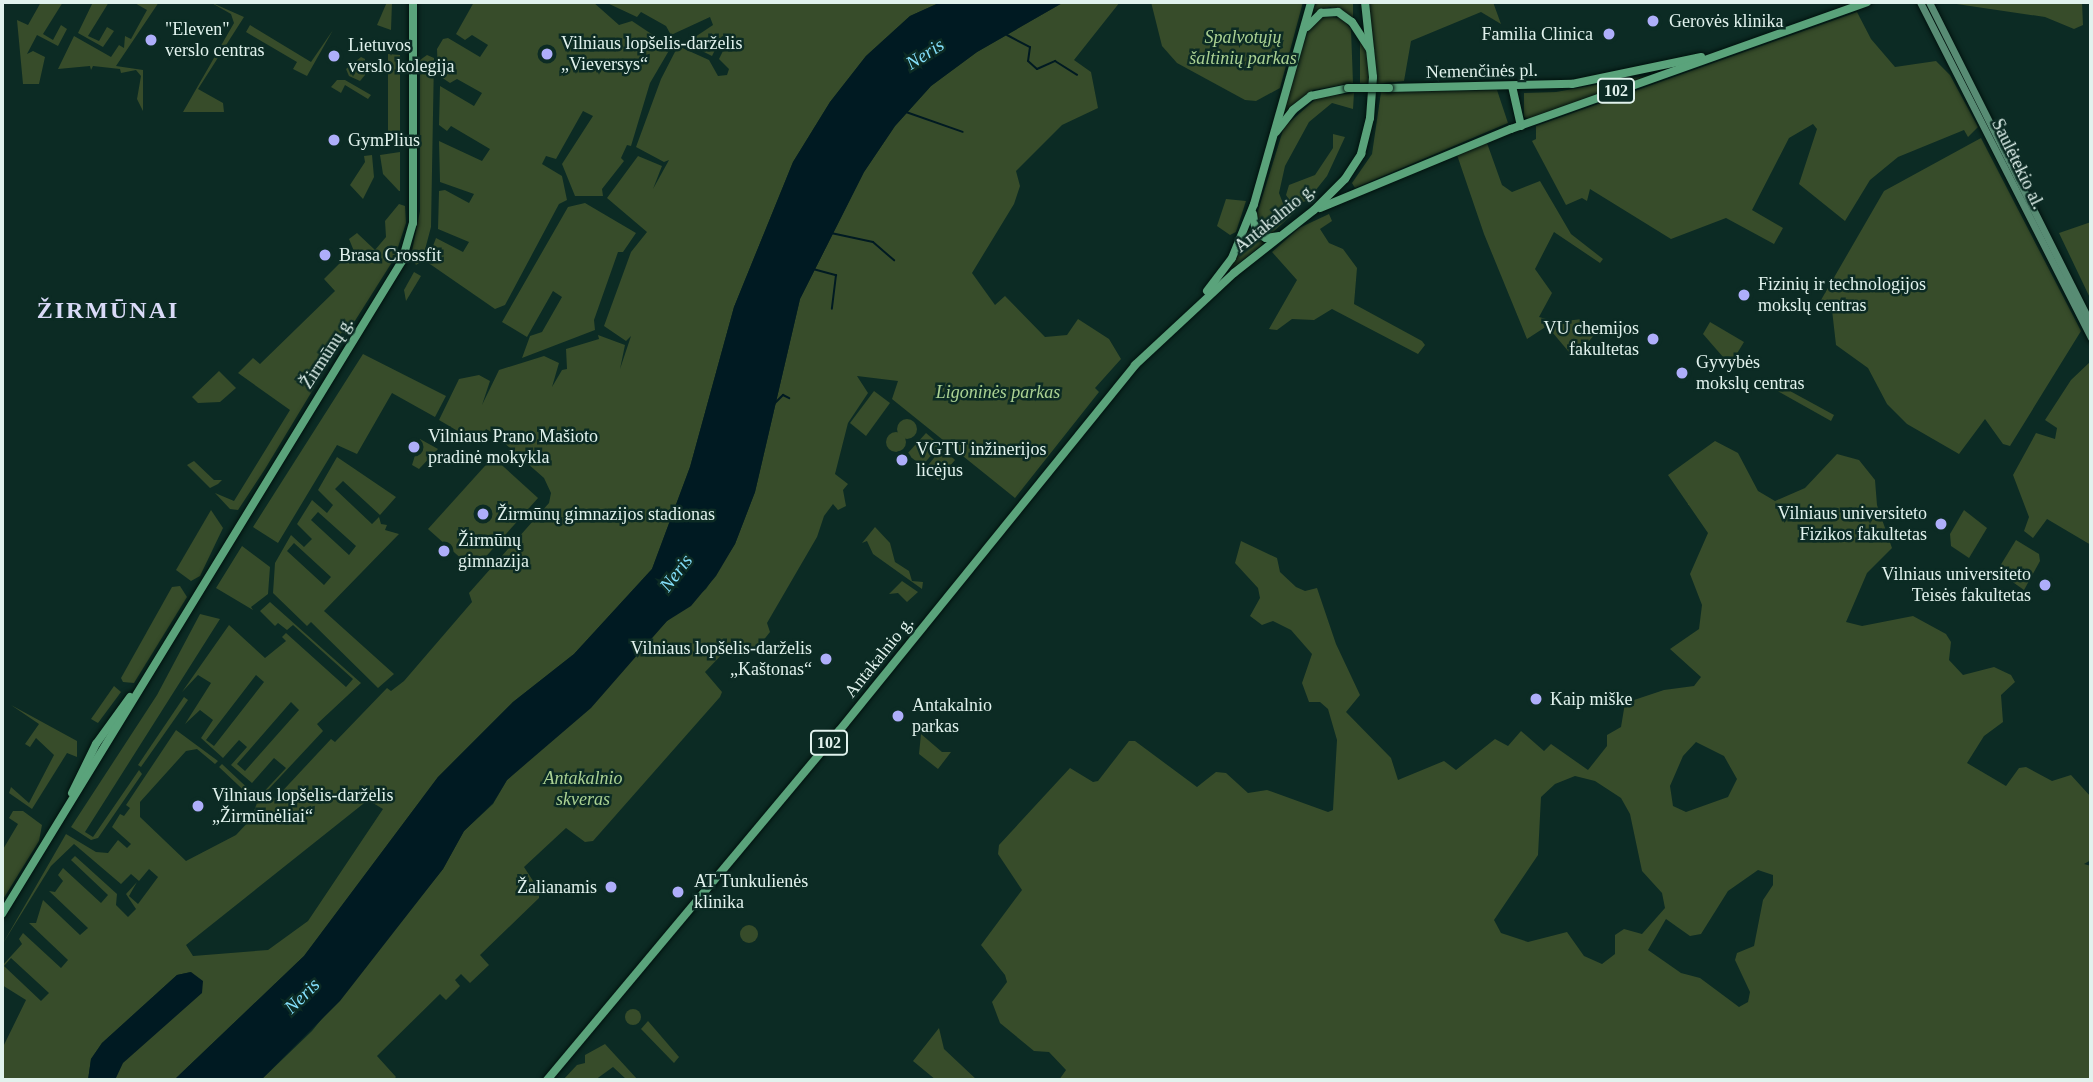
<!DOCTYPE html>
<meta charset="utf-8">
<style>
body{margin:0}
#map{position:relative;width:2093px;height:1082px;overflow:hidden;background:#0c2b24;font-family:Georgia,serif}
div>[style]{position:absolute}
.green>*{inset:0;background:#374c2a}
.round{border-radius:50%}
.water>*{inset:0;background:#001a22}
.stream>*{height:2px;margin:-1px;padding:0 1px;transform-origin:1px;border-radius:1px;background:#001a22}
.roads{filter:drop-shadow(0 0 2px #00120e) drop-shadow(0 0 2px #00120e)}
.secondary>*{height:7px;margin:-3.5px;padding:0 3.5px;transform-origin:3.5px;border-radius:3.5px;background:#588c74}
.primary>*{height:8px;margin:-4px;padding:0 4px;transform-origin:4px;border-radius:4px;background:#5aa37b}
.bridges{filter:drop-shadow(0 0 2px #00120e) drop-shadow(0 0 2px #00120e)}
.primary-bridge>*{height:8px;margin:-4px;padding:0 4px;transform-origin:4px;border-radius:4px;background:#5aa37b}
.dots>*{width:19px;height:19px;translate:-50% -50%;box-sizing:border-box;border:4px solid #0c2b24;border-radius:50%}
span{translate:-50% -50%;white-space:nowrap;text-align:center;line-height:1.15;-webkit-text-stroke:5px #0c2b24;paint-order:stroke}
.shield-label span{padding:2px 5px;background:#0c2b24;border:2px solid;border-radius:5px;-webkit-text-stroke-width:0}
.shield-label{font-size:16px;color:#e1f2ed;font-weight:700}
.poi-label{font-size:18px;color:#e1f2ed}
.left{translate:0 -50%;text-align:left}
.right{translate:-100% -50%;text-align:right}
.park-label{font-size:18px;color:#abd293;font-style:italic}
.street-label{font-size:18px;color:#e1f2ed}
.water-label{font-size:19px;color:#84dffa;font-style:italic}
.district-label{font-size:24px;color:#d9daf7;font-weight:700;letter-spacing:2px}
.frame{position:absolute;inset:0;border:4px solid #e1f2ed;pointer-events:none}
</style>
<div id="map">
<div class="green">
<i style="clip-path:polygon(41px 2px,63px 2px,43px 34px,53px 40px,61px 25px,67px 29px,58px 46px,37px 35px,27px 54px,33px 51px,45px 57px,39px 84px,23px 84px,17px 20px,28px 25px)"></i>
<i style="clip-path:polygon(93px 2px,109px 2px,88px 36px,99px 41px,107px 27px,114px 31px,103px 47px,78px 33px)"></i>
<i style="clip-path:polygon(133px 2px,159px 2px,116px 66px,143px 70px,143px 111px,137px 99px,141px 76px,136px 70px,121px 73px,120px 69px,93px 66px,91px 70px,90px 66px,58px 69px,74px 36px,111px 57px,119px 45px,124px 48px,125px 36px,131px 39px,147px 10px)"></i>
<i style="clip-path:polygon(210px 2px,244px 17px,198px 89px,223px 103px,224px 112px,183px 112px,234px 23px,231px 14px)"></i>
<i style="clip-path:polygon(387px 2px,392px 2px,391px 30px,377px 25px)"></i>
<i style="clip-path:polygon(474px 2px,593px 2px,619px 25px,632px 21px,662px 41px,674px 42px,650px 83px,631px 146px,627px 145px,621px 158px,624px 161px,602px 189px,603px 196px,575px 196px,562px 164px,593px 116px,583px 111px,556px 159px,546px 156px,542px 164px,562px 176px,567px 200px,559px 204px,505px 305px,495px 309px,427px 262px,436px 238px,463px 252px,469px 242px,438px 229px,439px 191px,445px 190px,469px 203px,474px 194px,440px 182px,439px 141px,482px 161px,490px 149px,451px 126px,447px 131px,439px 125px,440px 86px,474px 106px,482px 93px,457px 79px,450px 83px,438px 75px,437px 49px,443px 39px,448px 38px,480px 57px,488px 45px,472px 35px,465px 40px,456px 34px)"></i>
<i style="clip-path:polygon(evenodd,605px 2px,941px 2px,910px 16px,866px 56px,830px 102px,793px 162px,734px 307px,690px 467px,652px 569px,574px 654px,513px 702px,438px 777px,304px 956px,174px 1080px,115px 1080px,120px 1066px,191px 972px,177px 975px,102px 1043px,91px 1059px,88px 1080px,2px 1080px,2px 1049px,26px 1000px,2px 985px,2px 966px,22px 944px,19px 939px,23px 933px,61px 968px,68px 960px,29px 923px,36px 923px,43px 900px,80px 935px,88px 928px,49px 891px,55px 892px,63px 881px,58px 875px,63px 868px,101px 903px,108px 895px,71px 860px,75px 856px,117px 894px,116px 905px,128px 917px,136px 909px,126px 894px,137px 882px,129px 896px,138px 904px,158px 877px,149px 869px,139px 881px,131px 874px,121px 884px,74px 844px,51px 866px,2px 945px,66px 834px,96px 852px,108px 853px,118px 840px,127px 848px,131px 844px,112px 827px,120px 814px,124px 816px,130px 808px,126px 805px,176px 730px,218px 761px,215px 764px,197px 749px,186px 751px,140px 802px,140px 817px,186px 861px,236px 835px,251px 819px,257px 803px,219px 767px,222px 764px,258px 798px,286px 768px,274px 758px,252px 783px,231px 765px,247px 747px,239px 740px,223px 758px,201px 738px,213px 720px,200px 710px,185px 724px,211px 683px,198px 675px,182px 692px,229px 625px,265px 658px,286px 641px,282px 637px,286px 633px,346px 687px,353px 679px,293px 625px,287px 630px,278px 623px,275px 626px,260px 611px,270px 602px,361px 683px,317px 724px,323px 731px,267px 791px,275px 799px,331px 739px,335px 742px,387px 688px,391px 691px,404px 681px,472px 602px,469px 593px,549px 503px,551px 493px,544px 478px,493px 433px,486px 429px,478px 443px,439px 420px,459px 379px,479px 375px,490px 381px,482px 405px,499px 370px,544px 356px,559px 363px,552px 387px,562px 370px,567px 369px,566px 349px,599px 339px,598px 335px,625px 345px,620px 369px,631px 336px,626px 341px,604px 326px,631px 252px,647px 232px,607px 198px,638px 156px,662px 166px,653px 189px,669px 160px,664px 162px,636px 147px,661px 79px,678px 46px,709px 60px,718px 76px,727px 75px,729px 69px,719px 59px,729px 39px,722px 36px,712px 56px,686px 43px,713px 25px,710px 17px,671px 35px,666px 26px,641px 12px,637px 17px,605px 2px,256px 675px,264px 682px,214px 746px,206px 740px,256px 675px,605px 2px,291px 702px,299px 710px,245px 771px,237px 764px,291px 702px,605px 2px,368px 800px,383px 809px,308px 921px,268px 950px,193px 956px,186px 945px,368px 800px,605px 2px,11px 958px,49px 993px,41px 1001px,4px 966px,11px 958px)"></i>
<i style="clip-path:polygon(1064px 2px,1120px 2px,1074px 60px,1091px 72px,1098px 108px,1062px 125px,1016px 171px,1020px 186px,1014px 204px,972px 273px,995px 305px,1005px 296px,1045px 337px,1067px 335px,1078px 319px,1109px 339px,1121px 359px,1095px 388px,1099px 392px,1015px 498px,892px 399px,898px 381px,857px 376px,868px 393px,848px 423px,835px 474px,848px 484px,843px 490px,846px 506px,838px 510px,833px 504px,824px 516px,817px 537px,767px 623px,770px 632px,754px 652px,730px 646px,705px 672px,722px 692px,720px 697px,593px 841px,585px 842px,566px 828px,524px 867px,539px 890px,539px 898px,480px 955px,489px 965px,470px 983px,461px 974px,455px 980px,460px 986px,446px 1000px,440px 994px,377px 1056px,396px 1077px,393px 1080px,261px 1080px,312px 1031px,443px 869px,464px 831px,493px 804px,507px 780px,667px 621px,706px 589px,735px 544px,755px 492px,800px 299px,864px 172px,895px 126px,931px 86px,977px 52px)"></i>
<i style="clip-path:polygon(1151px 2px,1303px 2px,1280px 88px,1256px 101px,1245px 100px,1177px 63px,1162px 46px)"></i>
<i style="clip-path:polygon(1315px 2px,1353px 2px,1353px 19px,1330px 7px,1313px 13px)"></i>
<i style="clip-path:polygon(1369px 2px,1493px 2px,1501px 24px,1481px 12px,1411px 41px,1404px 81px,1377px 84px)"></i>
<i style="clip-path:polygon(1943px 2px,2082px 2px,2083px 25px,2074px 29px,2045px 17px)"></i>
<i style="clip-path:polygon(1857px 12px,1871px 39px,1895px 67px,1936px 61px,1950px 75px,1978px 127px,1968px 137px,1964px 130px,1898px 157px,1870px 180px,1845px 221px,1799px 184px,1817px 129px,1813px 124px,1789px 138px,1752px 210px,1783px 228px,1774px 244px,1726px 218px,1671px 239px,1590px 189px,1587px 201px,1582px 198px,1566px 205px,1532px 141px,1536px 139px,1536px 126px)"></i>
<i style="clip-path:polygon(1322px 16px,1342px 18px,1351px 29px,1353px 83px,1313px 90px,1281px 118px,1308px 30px)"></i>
<i style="clip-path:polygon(250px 25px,311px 62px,333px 30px,307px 76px,293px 69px,297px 62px,246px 32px)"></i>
<i style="clip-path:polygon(1360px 40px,1367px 51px,1370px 84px,1360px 83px)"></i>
<i style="clip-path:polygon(388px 54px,400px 55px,400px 137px,388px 131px)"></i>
<i style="clip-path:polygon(427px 55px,434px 58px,431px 227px,422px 261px,416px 265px,411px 256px,420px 211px,420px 60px)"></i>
<i style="clip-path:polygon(361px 57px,365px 59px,365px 75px,360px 81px,349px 76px,346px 69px)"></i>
<i style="clip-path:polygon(1661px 73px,1528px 119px,1524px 117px,1524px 93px,1556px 92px)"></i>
<i style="clip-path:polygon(337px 80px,345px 80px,371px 95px,368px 99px,345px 85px,341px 93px,331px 87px)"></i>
<i style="clip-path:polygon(1497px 90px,1508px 123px,1355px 188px,1352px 183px,1372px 154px,1381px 92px)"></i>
<i style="clip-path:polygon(1354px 93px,1353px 109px,1332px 103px,1309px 122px,1285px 166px,1279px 193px,1284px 206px,1295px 212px,1272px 233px,1260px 232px,1257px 214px,1284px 127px,1318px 97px)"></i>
<i style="clip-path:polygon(1333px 134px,1345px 137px,1327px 176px,1307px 201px,1292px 204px,1286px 195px,1289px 185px,1315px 175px,1333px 148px)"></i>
<i style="clip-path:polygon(1981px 138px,2081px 331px,2010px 446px,2003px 444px,1985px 419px,1959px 454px,1907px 424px,1887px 404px,1868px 368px,1836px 345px,1832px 310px,1821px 300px,1884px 191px)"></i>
<i style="clip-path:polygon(1487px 143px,1502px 185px,1512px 192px,1540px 181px,1571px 234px,1603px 259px,1600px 263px,1554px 232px,1535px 269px,1552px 293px,1539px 317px,1557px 322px,1582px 319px,1597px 332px,1574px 358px,1547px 326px,1527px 339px,1484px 234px,1457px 155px)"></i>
<i style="clip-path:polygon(400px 152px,400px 191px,399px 191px,383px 174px,380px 155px)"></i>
<i style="clip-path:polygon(372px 155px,374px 177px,363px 199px,350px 185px,365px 162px,364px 156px)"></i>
<i style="clip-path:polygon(1226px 199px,1246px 201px,1236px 232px,1230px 235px,1217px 226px)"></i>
<i style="clip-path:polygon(585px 203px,636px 233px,623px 252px,618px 252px,594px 320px,595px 330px,522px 358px,530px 336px,542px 332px,562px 297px,553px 291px,527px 337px,502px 322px,568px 207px)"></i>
<i style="clip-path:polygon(399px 204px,405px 206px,406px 223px,394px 259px,346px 335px,342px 332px,317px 372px,314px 388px,265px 469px,238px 510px,230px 509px,215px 493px,234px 501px,290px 410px,238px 373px,253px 358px,260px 364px,335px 291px,324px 279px,343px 260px,356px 256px,349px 239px,357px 233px,375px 250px,386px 237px,385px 221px)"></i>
<i style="clip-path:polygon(1329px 214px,1332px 221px,1320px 229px,1329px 243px,1343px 249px,1357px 268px,1354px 304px,1422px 341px,1425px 345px,1418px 354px,1332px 309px,1314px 320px,1292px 319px,1277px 330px,1269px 329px,1297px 280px,1272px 252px,1299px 228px)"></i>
<i style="clip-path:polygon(2091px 222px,2091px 300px,2059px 233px)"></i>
<i style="clip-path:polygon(1248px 229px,1264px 243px,1227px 273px,1241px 248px)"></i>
<i style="clip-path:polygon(414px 272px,421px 276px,406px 301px,404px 290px)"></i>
<i style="clip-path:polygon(1710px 322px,1744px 342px,1730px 365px,1703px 334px)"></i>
<i style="clip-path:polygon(363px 354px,446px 396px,435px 417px,392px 393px,357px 454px,337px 445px,278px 543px,253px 527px)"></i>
<i style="clip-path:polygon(2091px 361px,2091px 545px,2047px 519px,2033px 538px,2024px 531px,2029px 517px,2013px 475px,2036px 433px,2055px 439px,2057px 428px,2045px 420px,2071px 380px)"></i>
<i style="clip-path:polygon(219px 371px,236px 388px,220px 402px,198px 403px,192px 397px)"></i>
<i style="clip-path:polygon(1779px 385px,1834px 415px,1831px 421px,1776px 390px)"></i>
<i style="clip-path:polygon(874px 391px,890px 403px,866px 436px,850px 423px)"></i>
<i class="round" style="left:897px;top:419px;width:20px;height:20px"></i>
<i class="round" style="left:886px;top:432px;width:20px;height:20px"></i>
<i style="clip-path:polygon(926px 433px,940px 445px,922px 466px,907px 454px)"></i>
<i style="clip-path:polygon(420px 439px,438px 449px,419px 469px,412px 465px)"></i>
<i style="clip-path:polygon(evenodd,1715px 441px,1738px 453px,1758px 491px,1775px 501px,1805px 488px,1837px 454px,1859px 460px,1875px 480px,1877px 505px,1892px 548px,1867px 573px,1846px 622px,1862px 626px,1913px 616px,1946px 634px,1951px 642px,1949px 660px,1963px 675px,1994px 667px,2011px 675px,2015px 682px,2001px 695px,2003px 722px,1984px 736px,1967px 763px,2006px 786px,2019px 768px,2026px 767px,2052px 781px,2071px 775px,2091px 797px,2091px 860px,2084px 864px,2091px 866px,2091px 1080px,1059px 1080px,1066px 1070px,1049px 1052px,1034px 1051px,1000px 1023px,992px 1002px,1007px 982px,1005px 975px,981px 945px,1022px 890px,998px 854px,999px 845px,1070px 768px,1093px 782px,1098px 781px,1129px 741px,1135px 741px,1197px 787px,1216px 772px,1226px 773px,1248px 793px,1267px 790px,1328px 812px,1333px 810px,1337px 740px,1328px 709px,1320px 702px,1309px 702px,1302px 683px,1312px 654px,1291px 630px,1273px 621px,1262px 625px,1250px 616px,1260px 598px,1258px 588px,1235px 563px,1241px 541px,1277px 558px,1280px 572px,1296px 587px,1305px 591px,1317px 588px,1336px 644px,1360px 695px,1346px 712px,1391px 758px,1398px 780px,1444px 761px,1456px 770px,1495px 739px,1508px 746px,1521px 731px,1544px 751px,1551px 744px,1588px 770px,1607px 746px,1607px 735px,1621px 727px,1625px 703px,1664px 690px,1694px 686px,1701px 677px,1670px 649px,1699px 629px,1702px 605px,1690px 574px,1708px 533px,1668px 475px,1715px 441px,1696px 742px,1724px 756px,1737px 779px,1728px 797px,1686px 812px,1673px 806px,1670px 786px,1683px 756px,1696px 742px,1715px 441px,1575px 776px,1595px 781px,1621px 798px,1630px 814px,1642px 871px,1662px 893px,1665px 908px,1642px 934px,1624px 929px,1615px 935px,1615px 954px,1602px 964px,1584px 956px,1567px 932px,1528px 942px,1501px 933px,1494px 920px,1538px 855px,1541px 797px,1555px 784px,1575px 776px,1715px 441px,1758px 870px,1773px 875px,1773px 885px,1763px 900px,1754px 946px,1737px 953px,1735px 960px,1750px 992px,1748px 1002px,1739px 1007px,1700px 978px,1681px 973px,1648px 950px,1666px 919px,1690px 936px,1701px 934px,1728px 891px,1758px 870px)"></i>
<i style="clip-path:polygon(942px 448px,955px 460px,938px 480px,925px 469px)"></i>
<i style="clip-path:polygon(evenodd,337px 457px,396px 497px,380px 515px,343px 481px,335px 489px,372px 524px,379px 517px,381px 524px,387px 525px,385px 530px,399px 534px,324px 611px,394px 674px,378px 688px,311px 622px,307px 626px,273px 593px,275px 563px,291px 535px,304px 547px,312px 539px,297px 524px,312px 500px,327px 513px,333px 505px,318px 490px,337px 457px,318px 512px,356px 546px,349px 555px,311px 520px,318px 512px,337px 457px,294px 543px,331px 577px,324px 585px,287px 551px,294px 543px)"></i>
<i style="clip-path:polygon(493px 457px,538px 498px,474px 570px,428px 529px)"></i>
<i style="clip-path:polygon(194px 461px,214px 480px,222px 480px,218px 484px,210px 488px,187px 465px)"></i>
<i style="clip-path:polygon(211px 510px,223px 528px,200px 576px,191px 581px,176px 570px)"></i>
<i style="clip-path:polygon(1964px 510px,1987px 528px,1969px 558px,1951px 546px,1950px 534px)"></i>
<i style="clip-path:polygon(875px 527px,890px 543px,895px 562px,909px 571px,912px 581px,923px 582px,922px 589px,873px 554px,867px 541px,862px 543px)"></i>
<i style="clip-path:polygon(2016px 540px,2039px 554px,2040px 561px,2024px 590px,1997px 571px)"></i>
<i style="clip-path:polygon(242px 546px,270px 567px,268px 594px,251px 607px,253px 610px,216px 588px)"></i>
<i style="clip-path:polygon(902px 581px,918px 592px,907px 602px,898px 593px,889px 594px)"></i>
<i style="clip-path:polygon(180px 586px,187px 597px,134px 683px,123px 682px,121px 678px,172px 587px)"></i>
<i style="clip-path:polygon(200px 614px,220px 619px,85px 832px,93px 837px,139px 770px,142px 774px,98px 838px,91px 840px,71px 827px,157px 695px)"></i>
<i style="clip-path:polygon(114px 686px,121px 692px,98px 723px,91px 719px)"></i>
<i style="clip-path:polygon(184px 697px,188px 700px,141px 767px,138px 765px)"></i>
<i style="clip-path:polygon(11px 705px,77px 741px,77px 757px,67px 753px,32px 809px,9px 793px,11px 787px,29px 803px,54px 755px,36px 738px,30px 747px,25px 744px,39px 724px)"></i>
<i style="clip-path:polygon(921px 734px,942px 752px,951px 752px,938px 769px,919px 754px)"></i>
<i style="clip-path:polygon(13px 811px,23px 811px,42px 825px,39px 841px,2px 901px,2px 851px,18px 824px,9px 818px)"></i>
<i class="round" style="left:740px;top:925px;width:18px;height:18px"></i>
<i class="round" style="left:625px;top:1009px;width:16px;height:16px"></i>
<i style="clip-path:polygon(648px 1021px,679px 1057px,674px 1063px,641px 1029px)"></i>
<i style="clip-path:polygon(939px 1028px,944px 1049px,977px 1080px,936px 1080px,913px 1061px)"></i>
<i style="clip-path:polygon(605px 1044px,638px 1080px,627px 1080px,613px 1067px,595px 1080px,563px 1080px,577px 1065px,585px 1063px,585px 1055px)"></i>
</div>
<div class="water">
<i style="clip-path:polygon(941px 2px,1064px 2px,977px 52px,931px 86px,895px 126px,864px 172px,800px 299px,755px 492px,735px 544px,716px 576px,691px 606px,667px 621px,591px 708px,507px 780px,493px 803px,464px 831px,443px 869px,340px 1001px,261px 1080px,174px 1080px,304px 956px,438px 777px,513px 702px,574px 654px,652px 569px,690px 467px,734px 307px,793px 162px,830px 102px,866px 56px,910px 16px)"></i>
<i style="clip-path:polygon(191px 972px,203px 981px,202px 993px,123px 1063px,115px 1080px,88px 1080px,91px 1059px,102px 1043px,177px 975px)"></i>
</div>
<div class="stream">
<i style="left:1007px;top:35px;width:26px;rotate:28deg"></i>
<i style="left:1030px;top:47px;width:14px;rotate:98deg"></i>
<i style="left:1028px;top:61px;width:12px;rotate:42deg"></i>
<i style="left:1037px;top:69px;width:20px;rotate:-24deg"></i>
<i style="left:1055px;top:61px;width:26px;rotate:32deg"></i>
<i style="left:906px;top:112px;width:60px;rotate:19.3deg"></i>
<i style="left:831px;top:233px;width:43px;rotate:12.1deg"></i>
<i style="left:873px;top:242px;width:28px;rotate:41deg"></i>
<i style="left:813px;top:269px;width:24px;rotate:15deg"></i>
<i style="left:836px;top:275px;width:34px;rotate:97deg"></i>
<i style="left:774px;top:404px;width:13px;rotate:-45deg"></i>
<i style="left:783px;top:395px;width:7px;rotate:27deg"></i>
</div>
<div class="roads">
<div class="secondary">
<i style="left:1920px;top:2px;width:377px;rotate:63deg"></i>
<i style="left:1929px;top:2px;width:360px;rotate:63.3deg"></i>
</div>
<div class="primary">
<i style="left:1307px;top:27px;width:20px;rotate:-45deg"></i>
<i style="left:1321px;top:13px;width:17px;rotate:-3deg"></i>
<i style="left:1338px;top:12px;width:17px;rotate:36deg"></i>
<i style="left:1352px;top:22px;width:33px;rotate:57deg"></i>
<i style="left:1512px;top:86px;width:41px;rotate:77.3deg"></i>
<i style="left:1389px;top:88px;width:183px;rotate:-1.3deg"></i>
<i style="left:1572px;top:84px;width:132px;rotate:-11.8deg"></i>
<i style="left:1276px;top:132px;width:28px;rotate:-52deg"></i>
<i style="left:1293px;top:110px;width:23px;rotate:-38deg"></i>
<i style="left:1311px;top:96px;width:38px;rotate:-12deg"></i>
<i style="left:1320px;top:208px;width:207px;rotate:-22.5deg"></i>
<i style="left:1511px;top:129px;width:378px;rotate:-19.6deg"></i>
<i style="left:1253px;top:214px;width:19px;rotate:81deg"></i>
<i style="left:1256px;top:233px;width:11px;rotate:27deg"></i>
<i style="left:1266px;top:238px;width:12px;rotate:-9deg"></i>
<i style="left:1207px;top:291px;width:41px;rotate:-52.9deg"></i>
<i style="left:1232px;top:258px;width:58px;rotate:-67.8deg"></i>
<i style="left:1254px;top:204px;width:210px;rotate:-74.2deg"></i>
<i style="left:72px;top:793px;width:55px;rotate:-63.9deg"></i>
<i style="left:96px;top:744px;width:58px;rotate:-54.1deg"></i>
<i style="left:2px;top:914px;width:766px;rotate:-58.51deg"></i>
<i style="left:402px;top:261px;width:40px;rotate:-74deg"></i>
<i style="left:413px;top:223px;width:221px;rotate:-90deg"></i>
<i style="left:547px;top:1080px;width:455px;rotate:-50.1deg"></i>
<i style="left:839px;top:731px;width:471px;rotate:-51deg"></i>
<i style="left:1135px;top:365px;width:135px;rotate:-42.9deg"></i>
<i style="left:1234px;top:273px;width:102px;rotate:-38.2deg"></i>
<i style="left:1314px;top:210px;width:44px;rotate:-45deg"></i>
<i style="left:1345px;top:179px;width:30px;rotate:-57deg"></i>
<i style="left:1361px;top:154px;width:37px;rotate:-76deg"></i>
<i style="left:1370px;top:118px;width:41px;rotate:-85.8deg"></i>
<i style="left:1373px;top:77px;width:75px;rotate:-96.1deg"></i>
</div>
</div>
<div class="bridges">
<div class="primary-bridge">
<i style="left:1348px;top:88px;width:41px"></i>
</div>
</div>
<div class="dots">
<i style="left:1653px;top:21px;background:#aeaefa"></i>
<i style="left:1609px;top:34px;background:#aeaefa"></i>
<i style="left:151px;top:40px;background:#aeaefa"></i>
<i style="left:547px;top:54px;background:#aeaefa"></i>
<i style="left:334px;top:56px;background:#aeaefa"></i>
<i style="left:334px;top:140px;background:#aeaefa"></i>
<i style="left:325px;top:255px;background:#aeaefa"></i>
<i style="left:1744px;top:295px;background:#aeaefa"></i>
<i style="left:1653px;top:339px;background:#aeaefa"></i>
<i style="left:1682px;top:373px;background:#aeaefa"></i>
<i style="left:414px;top:447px;background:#aeaefa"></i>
<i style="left:902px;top:460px;background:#aeaefa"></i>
<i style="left:483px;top:514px;background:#aeaefa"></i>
<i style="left:1941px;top:524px;background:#aeaefa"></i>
<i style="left:444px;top:551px;background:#aeaefa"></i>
<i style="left:2045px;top:585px;background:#aeaefa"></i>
<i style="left:826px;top:659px;background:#aeaefa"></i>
<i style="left:1536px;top:699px;background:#aeaefa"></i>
<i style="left:898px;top:716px;background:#aeaefa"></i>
<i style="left:198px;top:806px;background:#aeaefa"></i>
<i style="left:611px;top:887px;background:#aeaefa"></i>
<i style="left:678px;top:892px;background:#aeaefa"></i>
</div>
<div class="shield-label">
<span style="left:1616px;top:91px">102</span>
<span style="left:829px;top:743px">102</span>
</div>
<div class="poi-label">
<span class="left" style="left:1669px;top:21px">Gerovės klinika</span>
<span class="left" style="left:165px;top:40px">"Eleven"<br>verslo centras</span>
<span class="right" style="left:1593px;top:34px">Familia Clinica</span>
<span class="left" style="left:561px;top:54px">Vilniaus lopšelis-darželis<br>„Vieversys“</span>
<span class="left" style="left:348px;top:56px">Lietuvos<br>verslo kolegija</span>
<span class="left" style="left:348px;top:140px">GymPlius</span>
<span class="left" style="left:339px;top:255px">Brasa Crossfit</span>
<span class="left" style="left:1758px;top:295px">Fizinių ir technologijos<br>mokslų centras</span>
<span class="right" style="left:1639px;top:339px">VU chemijos<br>fakultetas</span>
<span class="left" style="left:1696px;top:373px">Gyvybės<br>mokslų centras</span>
<span class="left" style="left:428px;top:447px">Vilniaus Prano Mašioto<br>pradinė mokykla</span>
<span class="left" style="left:916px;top:460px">VGTU inžinerijos<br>licėjus</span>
<span class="left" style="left:497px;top:514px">Žirmūnų gimnazijos stadionas</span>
<span class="right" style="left:1927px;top:524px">Vilniaus universiteto<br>Fizikos fakultetas</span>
<span class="left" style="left:458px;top:551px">Žirmūnų<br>gimnazija</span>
<span class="right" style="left:2031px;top:585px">Vilniaus universiteto<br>Teisės fakultetas</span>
<span class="right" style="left:812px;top:659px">Vilniaus lopšelis-darželis<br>„Kaštonas“</span>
<span class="left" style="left:1550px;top:699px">Kaip miške</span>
<span class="left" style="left:912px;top:716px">Antakalnio<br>parkas</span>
<span class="left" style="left:212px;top:806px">Vilniaus lopšelis-darželis<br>„Žirmūnėliai“</span>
<span class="left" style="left:694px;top:892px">AT Tunkulienės<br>klinika</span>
<span class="right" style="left:597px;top:887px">Žalianamis</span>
</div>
<div class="park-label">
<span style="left:1243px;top:48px">Spalvotųjų<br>šaltinių parkas</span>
<span style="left:998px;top:392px">Ligoninės parkas</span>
<span style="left:583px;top:789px">Antakalnio<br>skveras</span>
</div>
<div class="street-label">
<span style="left:1482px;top:71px;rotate:-1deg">Nemenčinės pl.</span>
<span style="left:2018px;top:164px;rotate:64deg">Saulėtekio al.</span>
<span style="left:1275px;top:218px;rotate:-39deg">Antakalnio g.</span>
<span style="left:327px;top:353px;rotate:-57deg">Žirmūnų g.</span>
<span style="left:879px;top:657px;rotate:-51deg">Antakalnio g.</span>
</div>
<div class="water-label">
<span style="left:925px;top:54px;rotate:-33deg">Neris</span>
<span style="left:676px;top:573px;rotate:-53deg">Neris</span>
<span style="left:302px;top:996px;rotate:-45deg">Neris</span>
</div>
<div class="district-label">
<span style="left:108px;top:311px">ŽIRMŪNAI</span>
</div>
<div class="frame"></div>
</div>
